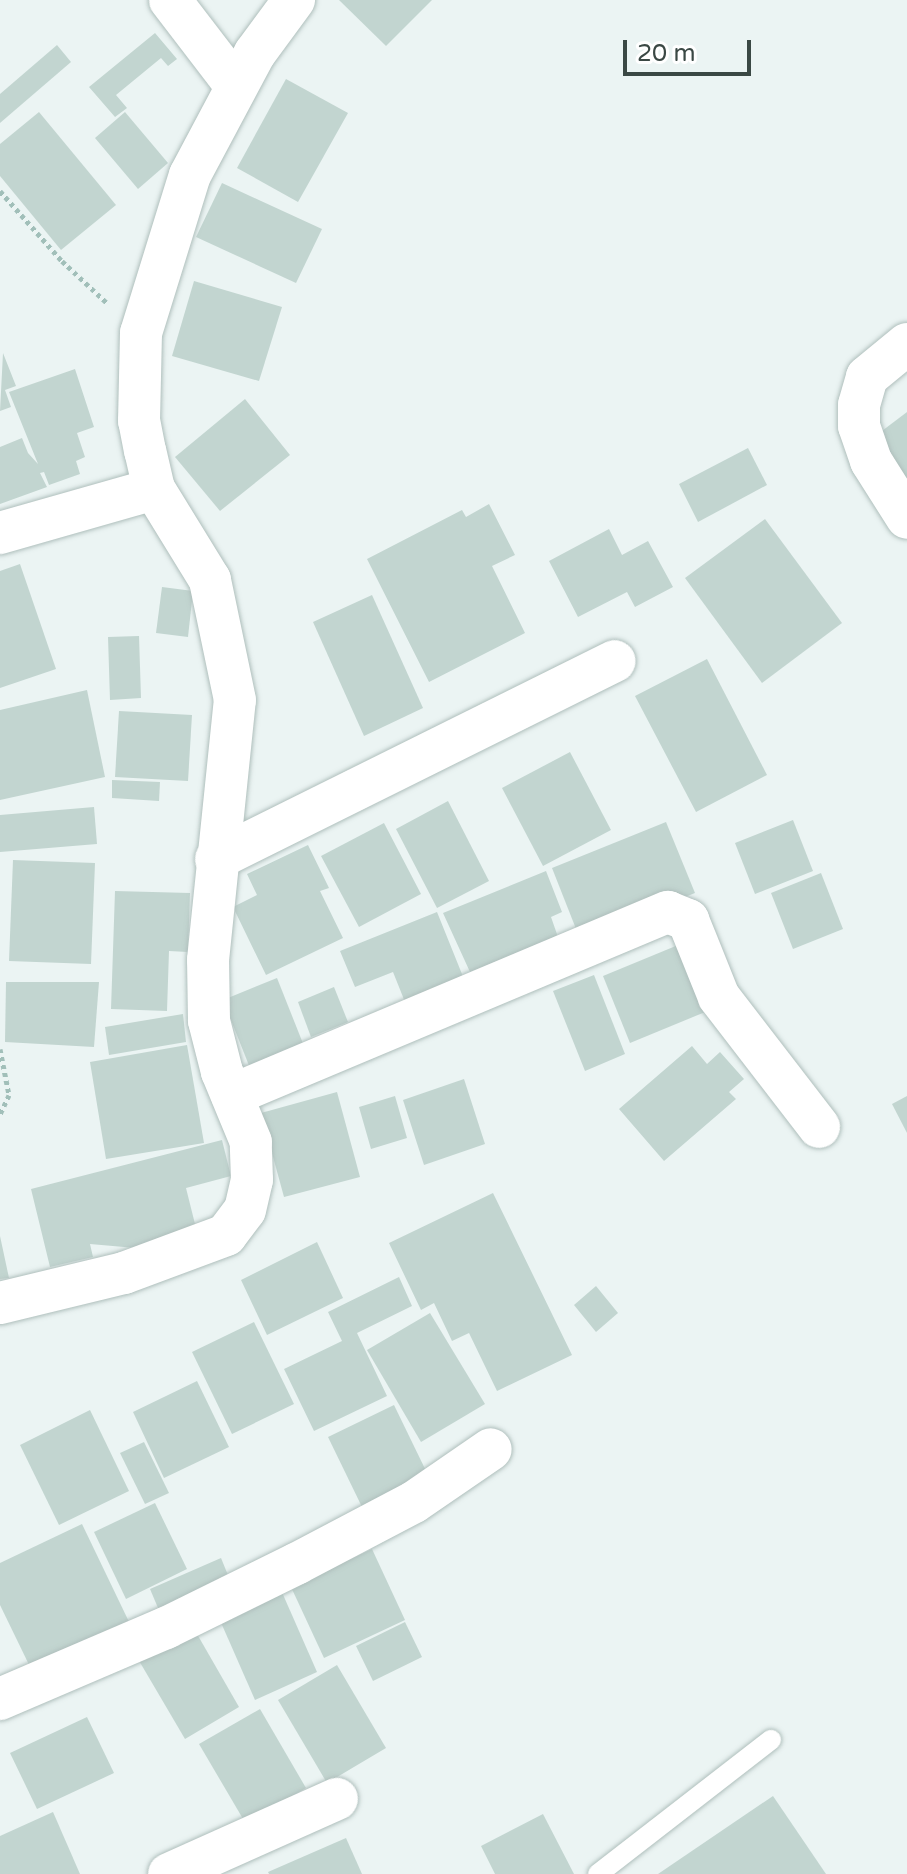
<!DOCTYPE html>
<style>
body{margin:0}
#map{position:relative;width:907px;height:1874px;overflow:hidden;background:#ebf4f3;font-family:"Varela Round",sans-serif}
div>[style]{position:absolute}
.building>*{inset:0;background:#c2d5d0}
.path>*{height:5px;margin-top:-2.5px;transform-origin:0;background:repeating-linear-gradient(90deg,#a1bfb9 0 4px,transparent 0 8px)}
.roads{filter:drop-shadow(0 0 2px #afbfbc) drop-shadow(0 0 2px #afbfbc)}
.service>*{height:20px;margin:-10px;padding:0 10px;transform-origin:10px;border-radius:10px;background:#fff}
.minor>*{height:42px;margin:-21px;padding:0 21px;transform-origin:21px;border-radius:21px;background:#fff}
span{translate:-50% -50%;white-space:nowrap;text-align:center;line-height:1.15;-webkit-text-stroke:6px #fff;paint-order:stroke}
.scale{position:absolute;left:623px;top:40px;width:128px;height:36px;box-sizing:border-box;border:4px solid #3a4844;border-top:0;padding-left:10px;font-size:24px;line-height:28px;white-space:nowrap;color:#3a4844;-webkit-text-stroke:6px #fff;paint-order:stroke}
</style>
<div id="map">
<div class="building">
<i style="clip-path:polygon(339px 0,432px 0,386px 46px)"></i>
<i style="clip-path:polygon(155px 33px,177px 59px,168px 66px,161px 58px,116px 95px,127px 108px,115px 117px,89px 87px)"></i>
<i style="clip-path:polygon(57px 45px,71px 62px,0 123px,0 94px)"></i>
<i style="clip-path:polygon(286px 79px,348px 113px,298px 202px,237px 168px)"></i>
<i style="clip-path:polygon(39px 112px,116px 205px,61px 250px,0 176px,0 144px)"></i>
<i style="clip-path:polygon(125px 112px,168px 163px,138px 189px,95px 138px)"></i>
<i style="clip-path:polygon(222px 183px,322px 229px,296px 283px,196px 237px)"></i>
<i style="clip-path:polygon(194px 281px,282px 307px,259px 381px,172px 356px)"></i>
<i style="clip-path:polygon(3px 353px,16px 386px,5px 390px,11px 407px,0 411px)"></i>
<i style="clip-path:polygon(75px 369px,94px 427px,77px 433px,85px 457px,76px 461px,80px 474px,49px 485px,44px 472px,40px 473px,47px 487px,0 504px,0 447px,22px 438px,28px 453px,38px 464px,9px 392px)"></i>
<i style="clip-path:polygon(245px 399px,290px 455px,220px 511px,175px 457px)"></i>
<i style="clip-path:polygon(907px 412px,907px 490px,870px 440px)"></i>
<i style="clip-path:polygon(748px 448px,767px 485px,698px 522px,679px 484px)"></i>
<i style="clip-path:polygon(489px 504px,515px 555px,492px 566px,525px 633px,429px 682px,367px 559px,462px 510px,466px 517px)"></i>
<i style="clip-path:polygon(765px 519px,842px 623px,762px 683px,685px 578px)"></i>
<i style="clip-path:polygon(609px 529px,622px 555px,648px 541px,673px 587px,635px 607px,627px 592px,578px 617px,549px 561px)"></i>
<i style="clip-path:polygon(20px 564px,56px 669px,0 688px,0 571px)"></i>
<i style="clip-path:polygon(162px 587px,193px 591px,188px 637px,156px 633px)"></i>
<i style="clip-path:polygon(372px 595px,423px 708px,364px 736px,313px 622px)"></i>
<i style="clip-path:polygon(139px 636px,141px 698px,110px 700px,108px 637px)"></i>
<i style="clip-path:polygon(707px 659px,767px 775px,696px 812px,635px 696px)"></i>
<i style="clip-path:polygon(87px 690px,105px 777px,0 800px,0 710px)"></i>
<i style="clip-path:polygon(119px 711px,192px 715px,188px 781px,115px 777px)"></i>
<i style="clip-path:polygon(570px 752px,611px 830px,543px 866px,502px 788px)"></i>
<i style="clip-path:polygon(112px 780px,160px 782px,159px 801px,112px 798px)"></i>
<i style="clip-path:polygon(448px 801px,489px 881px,437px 908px,396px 829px)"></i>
<i style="clip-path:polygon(94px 807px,97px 844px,0 852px,0 815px)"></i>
<i style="clip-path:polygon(793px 820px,813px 871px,755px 894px,735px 843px)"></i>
<i style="clip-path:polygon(666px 822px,695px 893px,580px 939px,552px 868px)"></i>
<i style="clip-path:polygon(384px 823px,421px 894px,359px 927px,321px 856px)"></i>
<i style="clip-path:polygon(308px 845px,329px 888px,320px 891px,343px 938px,266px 975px,233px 907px,257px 895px,247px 874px)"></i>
<i style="clip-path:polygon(13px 860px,95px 863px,91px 964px,9px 961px)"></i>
<i style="clip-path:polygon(546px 871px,562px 912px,551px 917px,558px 937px,470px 972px,443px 913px)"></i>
<i style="clip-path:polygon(821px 873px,843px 929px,793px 949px,771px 893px)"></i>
<i style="clip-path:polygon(115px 891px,190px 893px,188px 952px,169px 951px,167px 1011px,111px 1009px)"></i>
<i style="clip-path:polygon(437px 912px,466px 984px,407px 1007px,393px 972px,355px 987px,340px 951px)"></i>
<i style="clip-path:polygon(683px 943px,710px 1010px,630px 1043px,603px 976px)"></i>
<i style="clip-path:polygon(594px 975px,625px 1054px,585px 1071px,553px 991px)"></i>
<i style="clip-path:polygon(277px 978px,304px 1046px,250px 1068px,223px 1000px)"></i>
<i style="clip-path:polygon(6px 982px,99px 982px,94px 1047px,5px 1042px)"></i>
<i style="clip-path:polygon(334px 987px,348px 1022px,311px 1037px,298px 1002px)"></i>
<i style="clip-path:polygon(183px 1014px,186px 1042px,109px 1055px,105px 1027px)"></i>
<i style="clip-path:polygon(187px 1045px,204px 1143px,106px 1159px,90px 1062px)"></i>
<i style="clip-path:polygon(692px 1046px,707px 1064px,720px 1052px,744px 1079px,729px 1092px,736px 1099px,664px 1161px,619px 1109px)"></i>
<i style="clip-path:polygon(464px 1079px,485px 1144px,424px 1165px,403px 1100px)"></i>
<i style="clip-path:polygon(337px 1092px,360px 1177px,284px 1197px,261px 1113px)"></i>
<i style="clip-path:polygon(395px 1096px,407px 1138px,371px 1149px,359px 1107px)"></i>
<i style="clip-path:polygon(907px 1096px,907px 1133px,892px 1104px)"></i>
<i style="clip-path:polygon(222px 1140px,231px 1176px,186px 1188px,198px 1236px,147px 1249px,90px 1244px,93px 1257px,50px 1267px,31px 1189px)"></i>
<i style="clip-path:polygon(493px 1193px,572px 1355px,497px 1391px,469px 1333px,452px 1341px,434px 1303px,421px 1310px,389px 1243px)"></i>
<i style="clip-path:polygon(0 1236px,9px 1278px,0 1279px)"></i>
<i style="clip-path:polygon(317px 1242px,343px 1298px,267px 1335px,241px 1280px)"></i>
<i style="clip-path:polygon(399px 1277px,412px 1306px,357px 1333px,387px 1396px,314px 1431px,284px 1369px,342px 1341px,328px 1312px)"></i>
<i style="clip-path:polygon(596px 1286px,618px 1313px,596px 1332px,574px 1305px)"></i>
<i style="clip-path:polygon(430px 1313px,485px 1404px,421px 1442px,367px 1350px)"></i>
<i style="clip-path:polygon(254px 1322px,294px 1404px,232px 1434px,192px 1352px)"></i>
<i style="clip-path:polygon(197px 1381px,229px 1447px,164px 1478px,133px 1412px)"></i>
<i style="clip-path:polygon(394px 1405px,428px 1475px,362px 1507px,328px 1437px)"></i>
<i style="clip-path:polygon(90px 1410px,129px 1491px,59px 1525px,20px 1445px)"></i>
<i style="clip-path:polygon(144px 1442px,169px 1493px,145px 1504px,120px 1453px)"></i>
<i style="clip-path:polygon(155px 1503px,187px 1569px,126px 1599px,94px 1532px)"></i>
<i style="clip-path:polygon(82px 1524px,131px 1626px,33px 1673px,0 1605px,0 1563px)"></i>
<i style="clip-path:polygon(372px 1549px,405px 1620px,324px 1658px,291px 1587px)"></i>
<i style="clip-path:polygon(221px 1558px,232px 1585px,161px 1615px,150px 1589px)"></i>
<i style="clip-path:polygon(281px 1590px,317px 1672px,255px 1700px,219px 1618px)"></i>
<i style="clip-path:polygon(405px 1622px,422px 1657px,373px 1681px,356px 1646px)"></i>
<i style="clip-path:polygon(193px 1627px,239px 1707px,185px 1739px,138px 1659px)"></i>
<i style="clip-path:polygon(337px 1665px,386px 1748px,327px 1783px,278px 1700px)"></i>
<i style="clip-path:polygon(260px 1709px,306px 1788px,246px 1824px,199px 1744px)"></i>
<i style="clip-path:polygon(87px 1717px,114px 1773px,37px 1809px,10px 1753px)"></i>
<i style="clip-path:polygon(773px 1796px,826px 1874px,658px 1874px)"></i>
<i style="clip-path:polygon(53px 1812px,80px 1874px,0 1874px,0 1836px)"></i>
<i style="clip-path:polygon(543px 1814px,574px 1874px,495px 1874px,481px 1846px)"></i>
<i style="clip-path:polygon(346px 1838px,362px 1874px,269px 1874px,268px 1872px)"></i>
</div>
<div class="path">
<i style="left:0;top:191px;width:94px;rotate:48.5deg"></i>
<i style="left:62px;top:261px;width:62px;rotate:43deg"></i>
<i style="left:0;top:1049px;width:47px;rotate:78.9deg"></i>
<i style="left:9px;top:1095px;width:21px;rotate:115deg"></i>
</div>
<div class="roads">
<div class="service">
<i style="left:598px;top:1874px;width:219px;rotate:-37.8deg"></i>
</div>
<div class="minor">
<i style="left:170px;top:0;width:108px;rotate:52.5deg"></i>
<i style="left:907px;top:344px;width:52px;rotate:140.5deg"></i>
<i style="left:867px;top:377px;width:29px;rotate:106deg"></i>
<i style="left:859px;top:405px;width:21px;rotate:90deg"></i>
<i style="left:859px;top:426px;width:37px;rotate:71deg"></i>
<i style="left:871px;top:461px;width:67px;rotate:57.7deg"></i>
<i style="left:0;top:533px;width:160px;rotate:-15.9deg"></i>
<i style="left:216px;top:859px;width:445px;rotate:-26.4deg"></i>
<i style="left:232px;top:1095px;width:473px;rotate:-22.8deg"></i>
<i style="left:668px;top:912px;width:22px;rotate:22deg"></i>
<i style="left:688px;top:920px;width:83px;rotate:68.1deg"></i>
<i style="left:719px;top:997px;width:164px;rotate:52.4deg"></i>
<i style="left:0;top:1303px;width:128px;rotate:-13.6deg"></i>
<i style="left:124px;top:1273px;width:109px;rotate:-20.4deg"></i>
<i style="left:226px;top:1235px;width:31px;rotate:-53deg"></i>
<i style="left:245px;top:1210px;width:31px;rotate:-77deg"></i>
<i style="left:252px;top:1180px;width:38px;rotate:-92deg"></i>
<i style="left:251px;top:1142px;width:76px;rotate:-112.5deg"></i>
<i style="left:222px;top:1072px;width:53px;rotate:-104.3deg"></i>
<i style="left:209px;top:1021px;width:61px;rotate:-90.9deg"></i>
<i style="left:208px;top:960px;width:261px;rotate:-84.1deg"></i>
<i style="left:235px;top:700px;width:123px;rotate:-101.8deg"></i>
<i style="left:210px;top:580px;width:107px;rotate:-121.6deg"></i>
<i style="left:154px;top:489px;width:39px;rotate:-103deg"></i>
<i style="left:145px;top:451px;width:31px;rotate:-101deg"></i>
<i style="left:139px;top:421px;width:88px;rotate:-88.7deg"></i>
<i style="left:141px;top:333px;width:165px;rotate:-72.8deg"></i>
<i style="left:190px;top:175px;width:138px;rotate:-62deg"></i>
<i style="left:255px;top:53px;width:66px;rotate:-53.7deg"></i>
<i style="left:0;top:1699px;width:181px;rotate:-23.2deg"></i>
<i style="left:166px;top:1628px;width:145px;rotate:-26.2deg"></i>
<i style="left:296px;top:1564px;width:133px;rotate:-27.7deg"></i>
<i style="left:414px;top:1502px;width:93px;rotate:-34.5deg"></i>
<i style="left:169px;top:1874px;width:184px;rotate:-24.1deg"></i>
</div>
</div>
<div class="scale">20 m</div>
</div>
